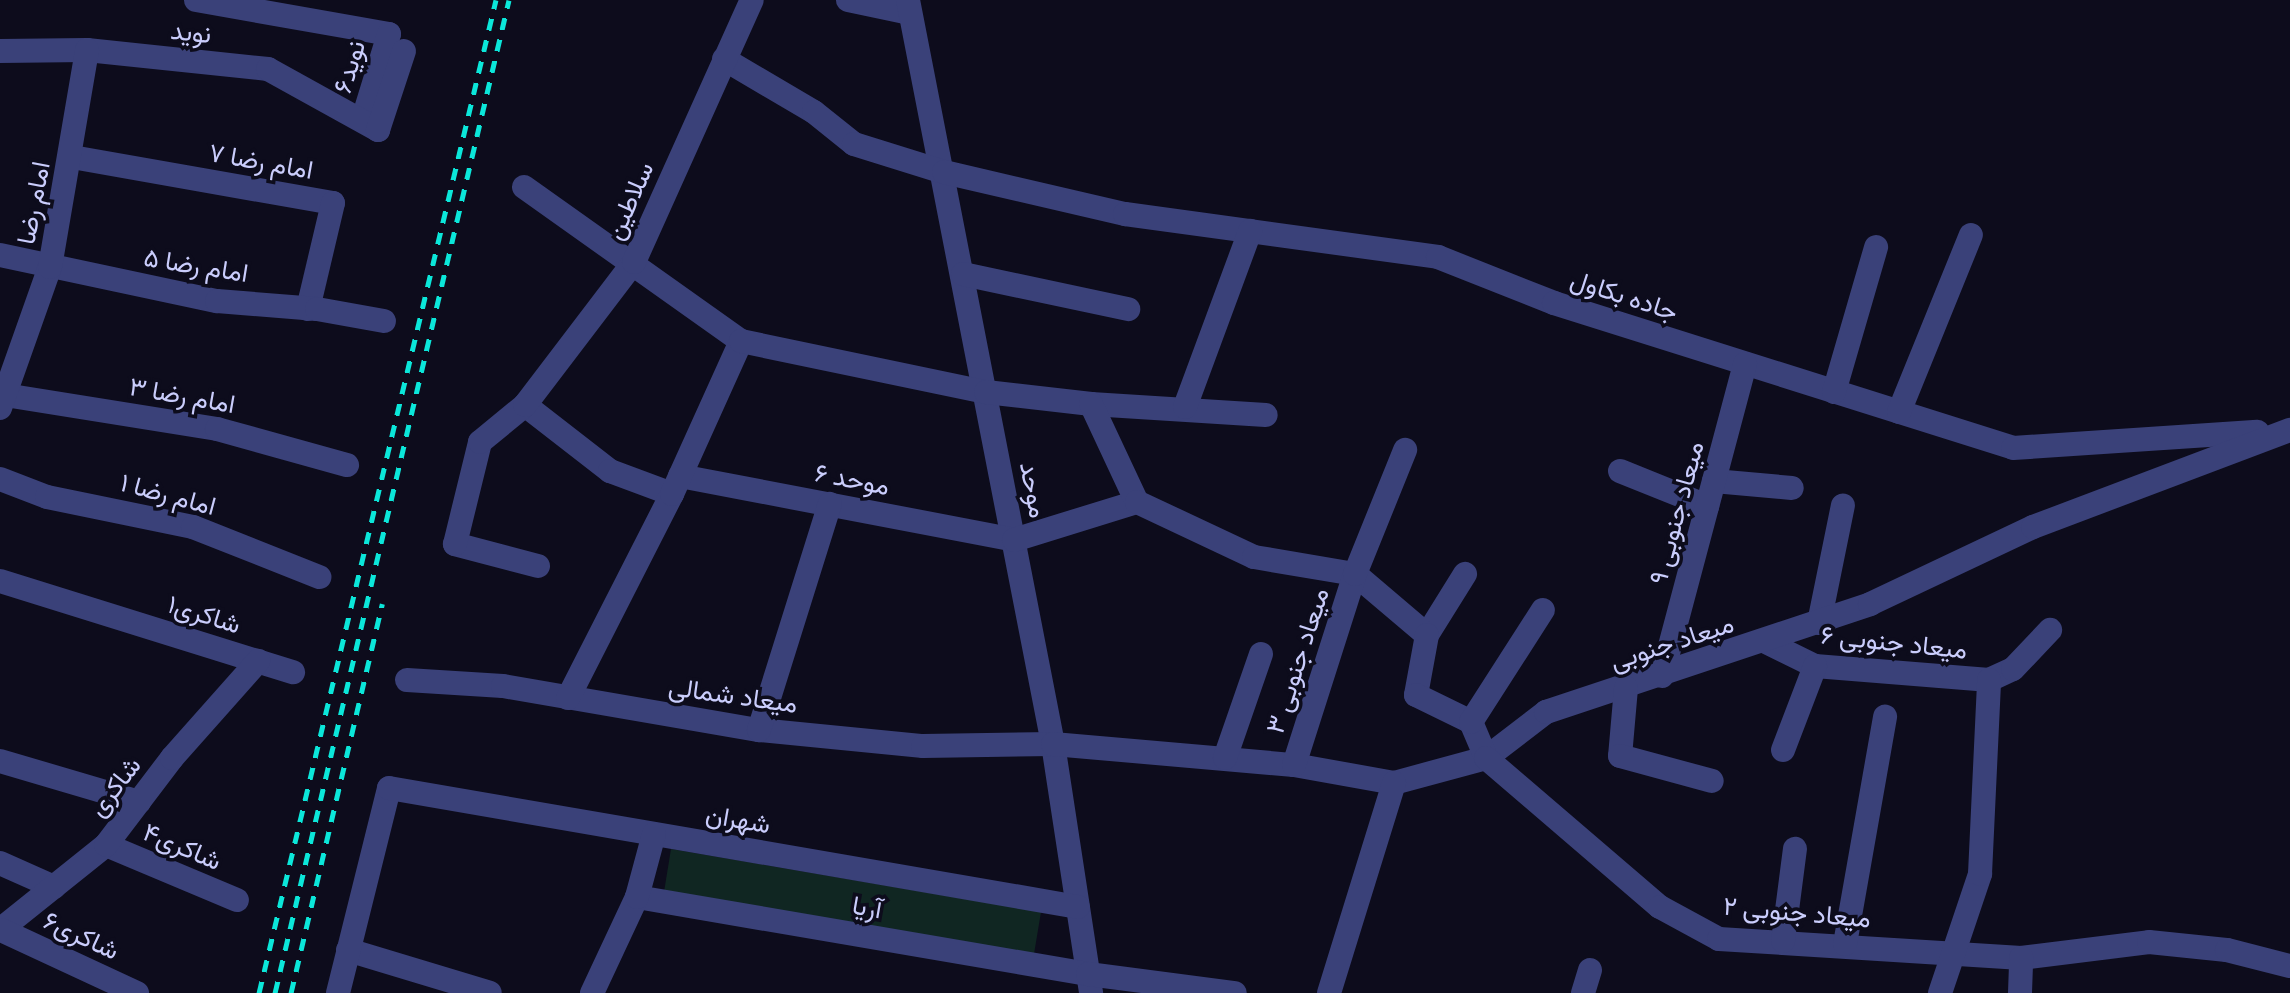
<!DOCTYPE html>
<meta charset="utf-8">
<style>
body{margin:0}
#map{position:relative;width:2290px;height:993px;overflow:hidden;background:#0d0c1c;font-family:Karla,Vazirmatn,sans-serif}
div>[style]{position:absolute}
.green>*{inset:0;background:#102622}
.minor>*{height:24px;margin:-12px;padding:0 12px;transform-origin:12px;border-radius:12px;background:#3a4179}
.rail>*{height:5px;margin-top:-2.5px;transform-origin:0;background:repeating-linear-gradient(90deg,#0be7da 0 12px,transparent 0 22px)}
span{translate:-50% -50%;white-space:nowrap;text-align:center;line-height:1.15;-webkit-text-stroke:7px #0d0c1c;paint-order:stroke}
.street-label{font-size:26px;color:#cacdfc}
</style>
<div id="map">
<div class="green">
<i style="clip-path:polygon(671px 849px,1041px 912px,1034px 954px,664px 892px)"></i>
</div>
<div class="minor">
<i style="left:196px;top:0;width:196px;rotate:10deg"></i>
<i style="left:389px;top:34px;width:89px;rotate:107deg"></i>
<i style="left:848px;top:0;width:63px;rotate:11.8deg"></i>
<i style="left:908px;top:0;width:758px;rotate:78.97deg"></i>
<i style="left:1053px;top:744px;width:252px;rotate:81.3deg"></i>
<i style="left:0;top:51px;width:87px;rotate:-0.7deg"></i>
<i style="left:87px;top:50px;width:182px;rotate:6deg"></i>
<i style="left:268px;top:69px;width:126px;rotate:29deg"></i>
<i style="left:378px;top:130px;width:83px;rotate:-71.8deg"></i>
<i style="left:724px;top:59px;width:104px;rotate:30.5deg"></i>
<i style="left:814px;top:112px;width:51px;rotate:38.7deg"></i>
<i style="left:854px;top:144px;width:94px;rotate:17.3deg"></i>
<i style="left:944px;top:172px;width:186px;rotate:13.1deg"></i>
<i style="left:1125px;top:214px;width:316px;rotate:7.8deg"></i>
<i style="left:1438px;top:257px;width:125px;rotate:21.6deg"></i>
<i style="left:1554px;top:303px;width:481px;rotate:17.5deg"></i>
<i style="left:2013px;top:448px;width:245px;rotate:-3.8deg"></i>
<i style="left:72px;top:157px;width:265px;rotate:10deg"></i>
<i style="left:333px;top:203px;width:109px;rotate:103.3deg"></i>
<i style="left:524px;top:187px;width:266px;rotate:35.4deg"></i>
<i style="left:0;top:255px;width:222px;rotate:12deg"></i>
<i style="left:217px;top:301px;width:100px;rotate:4.6deg"></i>
<i style="left:317px;top:309px;width:68px;rotate:10.2deg"></i>
<i style="left:963px;top:274px;width:169px;rotate:12deg"></i>
<i style="left:1834px;top:392px;width:151px;rotate:-73.8deg"></i>
<i style="left:5px;top:395px;width:215px;rotate:9.1deg"></i>
<i style="left:217px;top:429px;width:135px;rotate:15.5deg"></i>
<i style="left:1091px;top:404px;width:175px;rotate:3.6deg"></i>
<i style="left:525px;top:405px;width:108px;rotate:37.8deg"></i>
<i style="left:610px;top:471px;width:66px;rotate:20.4deg"></i>
<i style="left:1185px;top:407px;width:188px;rotate:-69.7deg"></i>
<i style="left:0;top:408px;width:150px;rotate:-70.5deg"></i>
<i style="left:50px;top:267px;width:220px;rotate:-80.3deg"></i>
<i style="left:1899px;top:412px;width:191px;rotate:-67.9deg"></i>
<i style="left:1620px;top:471px;width:94px;rotate:21.9deg"></i>
<i style="left:680px;top:476px;width:340px;rotate:10.8deg"></i>
<i style="left:1014px;top:540px;width:129px;rotate:-17.2deg"></i>
<i style="left:0;top:479px;width:50px;rotate:21deg"></i>
<i style="left:47px;top:497px;width:149px;rotate:11.6deg"></i>
<i style="left:193px;top:527px;width:136px;rotate:21.6deg"></i>
<i style="left:1714px;top:481px;width:78px;rotate:5.1deg"></i>
<i style="left:538px;top:566px;width:86px;rotate:-165.2deg"></i>
<i style="left:455px;top:544px;width:105px;rotate:-76.2deg"></i>
<i style="left:480px;top:442px;width:58px;rotate:-39.4deg"></i>
<i style="left:525px;top:405px;width:180px;rotate:-52.7deg"></i>
<i style="left:634px;top:262px;width:287px;rotate:-65.8deg"></i>
<i style="left:0;top:581px;width:307px;rotate:17.3deg"></i>
<i style="left:1819px;top:623px;width:120px;rotate:-78.5deg"></i>
<i style="left:1427px;top:635px;width:72px;rotate:-58.1deg"></i>
<i style="left:1766px;top:642px;width:55px;rotate:26.1deg"></i>
<i style="left:1815px;top:666px;width:175px;rotate:4.6deg"></i>
<i style="left:1989px;top:680px;width:26px;rotate:-25deg"></i>
<i style="left:2013px;top:669px;width:54px;rotate:-46.5deg"></i>
<i style="left:1662px;top:676px;width:323px;rotate:-75.1deg"></i>
<i style="left:407px;top:680px;width:96px;rotate:3.6deg"></i>
<i style="left:503px;top:686px;width:260px;rotate:9.8deg"></i>
<i style="left:759px;top:730px;width:165px;rotate:5.6deg"></i>
<i style="left:923px;top:746px;width:130px;rotate:-0.9deg"></i>
<i style="left:1053px;top:744px;width:242px;rotate:5deg"></i>
<i style="left:1294px;top:765px;width:102px;rotate:10.2deg"></i>
<i style="left:1394px;top:783px;width:95px;rotate:-15.2deg"></i>
<i style="left:1486px;top:758px;width:76px;rotate:-37.5deg"></i>
<i style="left:1546px;top:712px;width:342px;rotate:-18.4deg"></i>
<i style="left:1870px;top:604px;width:180px;rotate:-25.3deg"></i>
<i style="left:2033px;top:527px;width:275px;rotate:-20.7deg"></i>
<i style="left:1626px;top:688px;width:68px;rotate:95deg"></i>
<i style="left:1620px;top:756px;width:95px;rotate:15.2deg"></i>
<i style="left:568px;top:698px;width:229px;rotate:-63deg"></i>
<i style="left:672px;top:494px;width:168px;rotate:-65.7deg"></i>
<i style="left:741px;top:341px;width:250px;rotate:11.8deg"></i>
<i style="left:986px;top:392px;width:106px;rotate:6.5deg"></i>
<i style="left:1091px;top:404px;width:108px;rotate:64.9deg"></i>
<i style="left:1137px;top:502px;width:129px;rotate:25.2deg"></i>
<i style="left:1254px;top:557px;width:102px;rotate:9.6deg"></i>
<i style="left:1355px;top:574px;width:94px;rotate:40.3deg"></i>
<i style="left:1427px;top:635px;width:61px;rotate:100.4deg"></i>
<i style="left:1416px;top:695px;width:61px;rotate:26.1deg"></i>
<i style="left:1471px;top:722px;width:39px;rotate:67deg"></i>
<i style="left:1486px;top:758px;width:229px;rotate:40.6deg"></i>
<i style="left:1660px;top:907px;width:67px;rotate:28.5deg"></i>
<i style="left:1719px;top:939px;width:303px;rotate:3.6deg"></i>
<i style="left:2021px;top:958px;width:129px;rotate:-7.1deg"></i>
<i style="left:2149px;top:942px;width:78px;rotate:5.9deg"></i>
<i style="left:2227px;top:950px;width:65px;rotate:14.3deg"></i>
<i style="left:1471px;top:722px;width:133px;rotate:-57.3deg"></i>
<i style="left:759px;top:730px;width:237px;rotate:-72.6deg"></i>
<i style="left:1783px;top:750px;width:90px;rotate:-69.1deg"></i>
<i style="left:1225px;top:758px;width:110px;rotate:-70.9deg"></i>
<i style="left:0;top:761px;width:145px;rotate:16.4deg"></i>
<i style="left:1294px;top:765px;width:201px;rotate:-72.3deg"></i>
<i style="left:1355px;top:574px;width:134px;rotate:-68deg"></i>
<i style="left:106px;top:845px;width:142px;rotate:22.8deg"></i>
<i style="left:0;top:863px;width:59px;rotate:24deg"></i>
<i style="left:637px;top:897px;width:458px;rotate:9.7deg"></i>
<i style="left:1088px;top:974px;width:148px;rotate:7.4deg"></i>
<i style="left:0;top:930px;width:136px;rotate:-38.7deg"></i>
<i style="left:106px;top:845px;width:109px;rotate:-52.8deg"></i>
<i style="left:172px;top:758px;width:130px;rotate:-48.4deg"></i>
<i style="left:1px;top:930px;width:150px;rotate:24.9deg"></i>
<i style="left:1783px;top:941px;width:93px;rotate:-82.6deg"></i>
<i style="left:1845px;top:944px;width:231px;rotate:-80deg"></i>
<i style="left:348px;top:950px;width:148px;rotate:16.8deg"></i>
<i style="left:338px;top:993px;width:211px;rotate:-76deg"></i>
<i style="left:389px;top:788px;width:699px;rotate:9.8deg"></i>
<i style="left:592px;top:993px;width:106px;rotate:-64.9deg"></i>
<i style="left:637px;top:897px;width:65px;rotate:-74.9deg"></i>
<i style="left:1329px;top:993px;width:220px;rotate:-72.8deg"></i>
<i style="left:1583px;top:993px;width:24px;rotate:-73deg"></i>
<i style="left:1940px;top:993px;width:126px;rotate:-71.4deg"></i>
<i style="left:1980px;top:874px;width:194px;rotate:-87.3deg"></i>
<i style="left:2020px;top:993px;width:35px;rotate:-88deg"></i>
</div>
<div class="rail">
<i style="left:259px;top:993px;width:1021px;rotate:-76.58deg"></i>
<i style="left:275px;top:993px;width:1020px;rotate:-76.74deg"></i>
<i style="left:291px;top:993px;width:400px;rotate:-76.8deg"></i>
</div>
<div class="street-label">
<span style="left:191px;top:33px;rotate:6deg">نوید</span>
<span style="left:350px;top:67px;rotate:-73deg">نوید۶</span>
<span style="left:261px;top:162px;rotate:10deg">امام رضا ۷</span>
<span style="left:630px;top:201px;rotate:-66deg">سلاطین</span>
<span style="left:34px;top:203px;rotate:-79deg">امام رضا</span>
<span style="left:196px;top:266px;rotate:9deg">امام رضا ۵</span>
<span style="left:1624px;top:296px;rotate:18deg">جاده بکاول</span>
<span style="left:182px;top:396px;rotate:10deg">امام رضا ۳</span>
<span style="left:852px;top:480px;rotate:11deg">موحد ۶</span>
<span style="left:1033px;top:490px;rotate:79deg">موحد</span>
<span style="left:168px;top:495px;rotate:15deg">امام رضا ۱</span>
<span style="left:1677px;top:513px;rotate:-75deg">میعاد جنوبی ۹</span>
<span style="left:204px;top:615px;rotate:17deg">شاکری۱</span>
<span style="left:1672px;top:643px;rotate:-18deg">میعاد جنوبی</span>
<span style="left:1894px;top:643px;rotate:6deg">میعاد جنوبی ۶</span>
<span style="left:1298px;top:661px;rotate:-72deg">میعاد جنوبی ۳</span>
<span style="left:733px;top:696px;rotate:8deg">میعاد شمالی</span>
<span style="left:115px;top:787px;rotate:-52deg">شاکری</span>
<span style="left:738px;top:820px;rotate:10deg">شهران</span>
<span style="left:182px;top:847px;rotate:23deg">شاکری۴</span>
<span style="left:867px;top:908px;rotate:10deg">آریا</span>
<span style="left:1797px;top:913px;rotate:5deg">میعاد جنوبی ۲</span>
<span style="left:81px;top:936px;rotate:25deg">شاکری۶</span>
</div>
</div>
